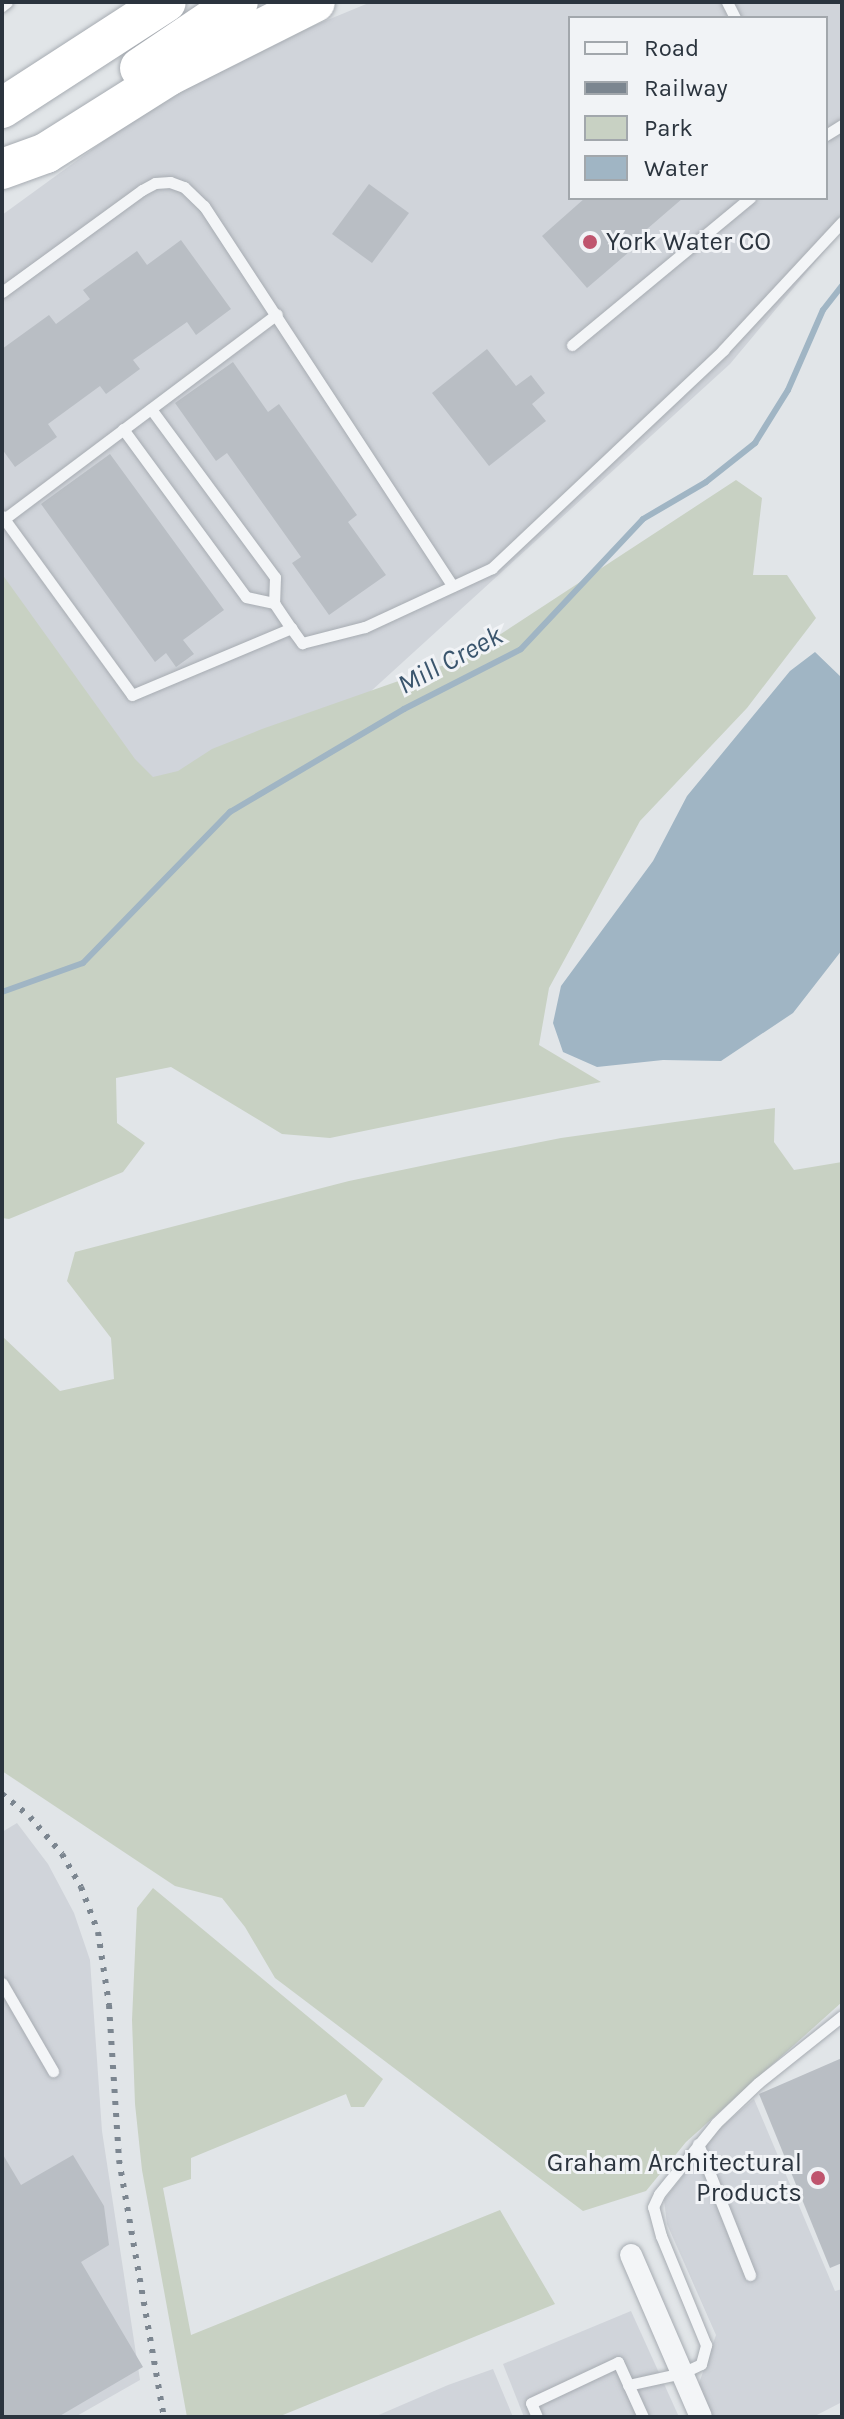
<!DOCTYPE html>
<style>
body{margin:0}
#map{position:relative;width:844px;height:2419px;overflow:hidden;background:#e1e5e8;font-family:Karla,sans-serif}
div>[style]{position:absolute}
.built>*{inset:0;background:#d0d4da}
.green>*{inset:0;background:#c8d1c3}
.water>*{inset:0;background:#a0b5c4}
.stream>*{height:6px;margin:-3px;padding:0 3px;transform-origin:3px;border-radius:3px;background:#a0b5c4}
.building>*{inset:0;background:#b9bec4}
.roads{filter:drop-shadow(0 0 2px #a7acb2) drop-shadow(0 0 2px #a7acb2)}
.service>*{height:11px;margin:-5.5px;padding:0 5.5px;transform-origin:5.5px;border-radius:5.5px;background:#f3f5f7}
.minor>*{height:22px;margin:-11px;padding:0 11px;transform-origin:11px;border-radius:11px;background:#f3f5f7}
.motorway>*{height:40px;margin:-20px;padding:0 20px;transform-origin:20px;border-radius:20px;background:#fff}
.rail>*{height:6px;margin-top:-3px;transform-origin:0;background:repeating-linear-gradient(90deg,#7c8690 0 4px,transparent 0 12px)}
.dots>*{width:22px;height:22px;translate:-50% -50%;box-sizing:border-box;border:4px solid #f1f3f6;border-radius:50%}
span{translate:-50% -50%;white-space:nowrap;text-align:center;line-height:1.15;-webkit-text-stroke:6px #f1f3f6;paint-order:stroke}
.poi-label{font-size:26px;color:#2b343e}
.left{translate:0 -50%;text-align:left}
.right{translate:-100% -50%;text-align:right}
.water-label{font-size:28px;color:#3a556d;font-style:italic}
.frame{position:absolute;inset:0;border:4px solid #2b343e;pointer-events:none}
.legend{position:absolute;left:568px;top:16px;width:260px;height:184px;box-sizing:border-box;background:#f1f3f6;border:2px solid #a2a7ac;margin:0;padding:10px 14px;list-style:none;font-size:24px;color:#2b343e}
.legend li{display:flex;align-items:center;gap:16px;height:40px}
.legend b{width:40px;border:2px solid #a2a7ac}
</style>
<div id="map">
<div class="built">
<i style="clip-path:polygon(evenodd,371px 2px,842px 2px,842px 230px,730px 364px,179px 866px,2px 599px,2px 215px,123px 127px,243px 55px,371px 2px,570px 18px,826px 18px,826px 198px,570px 198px,570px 18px)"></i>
<i style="clip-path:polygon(17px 1823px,48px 1864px,74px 1913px,90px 1960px,102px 2131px,140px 2380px,75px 2417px,2px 2417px,2px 1832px)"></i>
<i style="clip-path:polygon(754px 2099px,835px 2291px,842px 2289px,842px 2402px,813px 2417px,708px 2417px,697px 2389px,716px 2335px,667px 2224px,664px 2200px,720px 2128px)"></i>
<i style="clip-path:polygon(631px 2311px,679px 2417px,524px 2417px,503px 2364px)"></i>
<i style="clip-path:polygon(493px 2369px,513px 2417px,374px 2417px,448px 2385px)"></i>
</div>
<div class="green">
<i style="clip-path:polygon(736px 480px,762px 498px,753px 575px,787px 575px,816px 618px,747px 708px,640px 821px,549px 988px,539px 1045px,601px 1082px,330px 1138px,282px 1134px,171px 1067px,116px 1078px,117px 1123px,145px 1143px,123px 1172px,9px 1219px,2px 1218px,2px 574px,135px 759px,153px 777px,178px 771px,212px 749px,262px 729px,464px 658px)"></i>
<i style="clip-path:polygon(775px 1108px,774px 1142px,794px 1170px,842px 1162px,842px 2002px,686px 2142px,646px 2191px,583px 2211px,275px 1978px,245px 1927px,222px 1898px,175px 1886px,2px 1771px,2px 1336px,60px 1391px,114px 1379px,111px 1338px,67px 1281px,75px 1252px,349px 1181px,464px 1157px,561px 1138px)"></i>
<i style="clip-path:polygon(153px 1888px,383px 2079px,364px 2107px,351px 2107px,346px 2094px,191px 2158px,191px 2179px,163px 2188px,191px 2335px,500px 2210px,555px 2304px,278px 2417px,187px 2417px,142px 2170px,135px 2104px,132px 2020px,137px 1908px)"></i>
</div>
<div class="water">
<i style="clip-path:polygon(815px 652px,842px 678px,842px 950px,793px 1013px,721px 1061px,663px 1060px,597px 1067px,563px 1052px,553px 1023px,561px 986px,653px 861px,687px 796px,790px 671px)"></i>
</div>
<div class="stream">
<i style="left:2px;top:992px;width:86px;rotate:-19.7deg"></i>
<i style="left:83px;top:963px;width:211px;rotate:-45.8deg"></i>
<i style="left:230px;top:812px;width:202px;rotate:-30.6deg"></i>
<i style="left:404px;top:709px;width:131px;rotate:-27.1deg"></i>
<i style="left:521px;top:649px;width:178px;rotate:-46.8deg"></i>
<i style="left:643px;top:519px;width:73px;rotate:-30.4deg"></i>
<i style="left:706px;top:482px;width:63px;rotate:-38.5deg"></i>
<i style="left:755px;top:443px;width:62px;rotate:-58.1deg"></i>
<i style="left:788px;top:390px;width:87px;rotate:-66.4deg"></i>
<i style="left:823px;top:310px;width:31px;rotate:-52deg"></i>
</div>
<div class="building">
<i style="clip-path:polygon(369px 184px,409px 213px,372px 263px,332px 234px)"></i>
<i style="clip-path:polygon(585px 198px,683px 198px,625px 248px,629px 252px,587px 288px,542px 236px)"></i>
<i style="clip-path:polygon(181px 240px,231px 309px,196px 335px,187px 322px,133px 360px,140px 369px,106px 394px,100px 386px,48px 424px,57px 437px,15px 467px,2px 449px,2px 349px,49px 315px,56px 324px,90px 299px,83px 290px,137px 251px,147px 265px)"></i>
<i style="clip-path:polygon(487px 349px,516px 386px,531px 375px,545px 393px,532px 404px,546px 421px,489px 466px,432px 393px)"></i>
<i style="clip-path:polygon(233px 362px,268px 412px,279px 404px,357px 515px,348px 522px,386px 575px,329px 615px,292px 563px,301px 557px,227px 453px,216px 461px,175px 403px)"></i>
<i style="clip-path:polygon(110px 454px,224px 610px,183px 640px,194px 654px,176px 667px,166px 653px,155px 662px,41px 504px)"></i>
<i style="clip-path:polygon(842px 2058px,842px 2263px,830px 2268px,759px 2094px)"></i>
<i style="clip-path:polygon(2px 2153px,21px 2185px,73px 2155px,104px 2206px,109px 2245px,81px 2262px,143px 2367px,58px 2417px,2px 2417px)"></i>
</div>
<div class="roads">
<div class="service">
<i style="left:727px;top:2px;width:18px;rotate:63deg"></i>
<i style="left:2px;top:6px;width:6px;rotate:-39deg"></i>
<i style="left:826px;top:135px;width:19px;rotate:-32deg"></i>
<i style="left:2px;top:292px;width:173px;rotate:-36.1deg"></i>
<i style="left:142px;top:190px;width:15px;rotate:-28deg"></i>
<i style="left:155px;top:183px;width:15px;rotate:-4deg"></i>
<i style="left:170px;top:182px;width:15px;rotate:20deg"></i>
<i style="left:184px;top:187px;width:28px;rotate:44deg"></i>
<i style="left:204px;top:206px;width:454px;rotate:56.8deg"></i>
<i style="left:572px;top:345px;width:231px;rotate:-39.6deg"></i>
<i style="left:151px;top:409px;width:209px;rotate:53.6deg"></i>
<i style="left:275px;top:577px;width:26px;rotate:92deg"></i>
<i style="left:274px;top:603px;width:30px;rotate:56deg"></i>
<i style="left:123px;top:429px;width:208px;rotate:53.8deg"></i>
<i style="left:246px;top:597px;width:29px;rotate:12deg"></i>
<i style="left:2px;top:516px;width:221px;rotate:54deg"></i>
<i style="left:132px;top:695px;width:173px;rotate:-22.8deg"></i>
<i style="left:291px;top:628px;width:19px;rotate:54deg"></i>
<i style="left:302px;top:643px;width:65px;rotate:-14.3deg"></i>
<i style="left:365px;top:627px;width:140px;rotate:-24.9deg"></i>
<i style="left:492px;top:568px;width:318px;rotate:-43.3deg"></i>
<i style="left:723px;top:350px;width:175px;rotate:-47.1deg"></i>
<i style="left:4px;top:519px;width:341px;rotate:-36.9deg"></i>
<i style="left:2px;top:1983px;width:102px;rotate:59.9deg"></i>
<i style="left:698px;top:2144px;width:141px;rotate:68.3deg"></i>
<i style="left:628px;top:2385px;width:55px;rotate:-12.5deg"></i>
<i style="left:682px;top:2373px;width:21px;rotate:-25deg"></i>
<i style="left:701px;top:2364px;width:20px;rotate:-75deg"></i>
<i style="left:706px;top:2345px;width:118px;rotate:-112.4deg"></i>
<i style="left:661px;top:2236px;width:30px;rotate:-105deg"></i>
<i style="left:653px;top:2207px;width:14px;rotate:-65deg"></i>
<i style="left:659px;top:2194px;width:91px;rotate:-51.2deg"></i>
<i style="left:716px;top:2123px;width:58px;rotate:-43.6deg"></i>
<i style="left:758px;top:2083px;width:107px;rotate:-38.6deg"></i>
<i style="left:537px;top:2417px;width:15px;rotate:-113deg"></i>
<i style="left:531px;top:2403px;width:96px;rotate:-25.2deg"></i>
<i style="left:618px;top:2362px;width:60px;rotate:65.6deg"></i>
</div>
<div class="minor">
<i style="left:631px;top:2255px;width:176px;rotate:66.6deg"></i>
</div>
<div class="motorway">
<i style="left:140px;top:68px;width:118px;rotate:-34deg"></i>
<i style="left:2px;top:108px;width:195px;rotate:-32.9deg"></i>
<i style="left:2px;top:169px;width:47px;rotate:-20deg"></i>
<i style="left:46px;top:153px;width:146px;rotate:-32.2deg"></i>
<i style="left:170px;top:75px;width:162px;rotate:-26.7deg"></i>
</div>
</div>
<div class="rail">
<i style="left:2px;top:1794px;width:36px;rotate:39deg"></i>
<i style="left:30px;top:1817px;width:49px;rotate:49.1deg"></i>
<i style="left:62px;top:1854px;width:38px;rotate:60deg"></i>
<i style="left:81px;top:1887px;width:48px;rotate:69.3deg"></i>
<i style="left:98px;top:1932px;width:74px;rotate:81.4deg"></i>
<i style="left:109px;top:2005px;width:155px;rotate:86.3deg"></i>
<i style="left:119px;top:2160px;width:261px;rotate:80.1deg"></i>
</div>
<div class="dots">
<i style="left:590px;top:242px;background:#bf556e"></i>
<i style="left:818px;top:2178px;background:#bf556e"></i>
</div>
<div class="poi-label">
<span class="left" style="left:606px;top:242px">York Water CO</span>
<span class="right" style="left:802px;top:2178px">Graham Architectural<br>Products</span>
</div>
<div class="water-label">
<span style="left:450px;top:660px;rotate:-28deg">Mill Creek</span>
</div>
<div class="frame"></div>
<ul class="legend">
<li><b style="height:10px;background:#f3f5f7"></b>Road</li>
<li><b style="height:10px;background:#7c8690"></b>Railway</li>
<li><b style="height:22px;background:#c8d1c3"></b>Park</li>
<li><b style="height:22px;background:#a0b5c4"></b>Water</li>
</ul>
</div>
